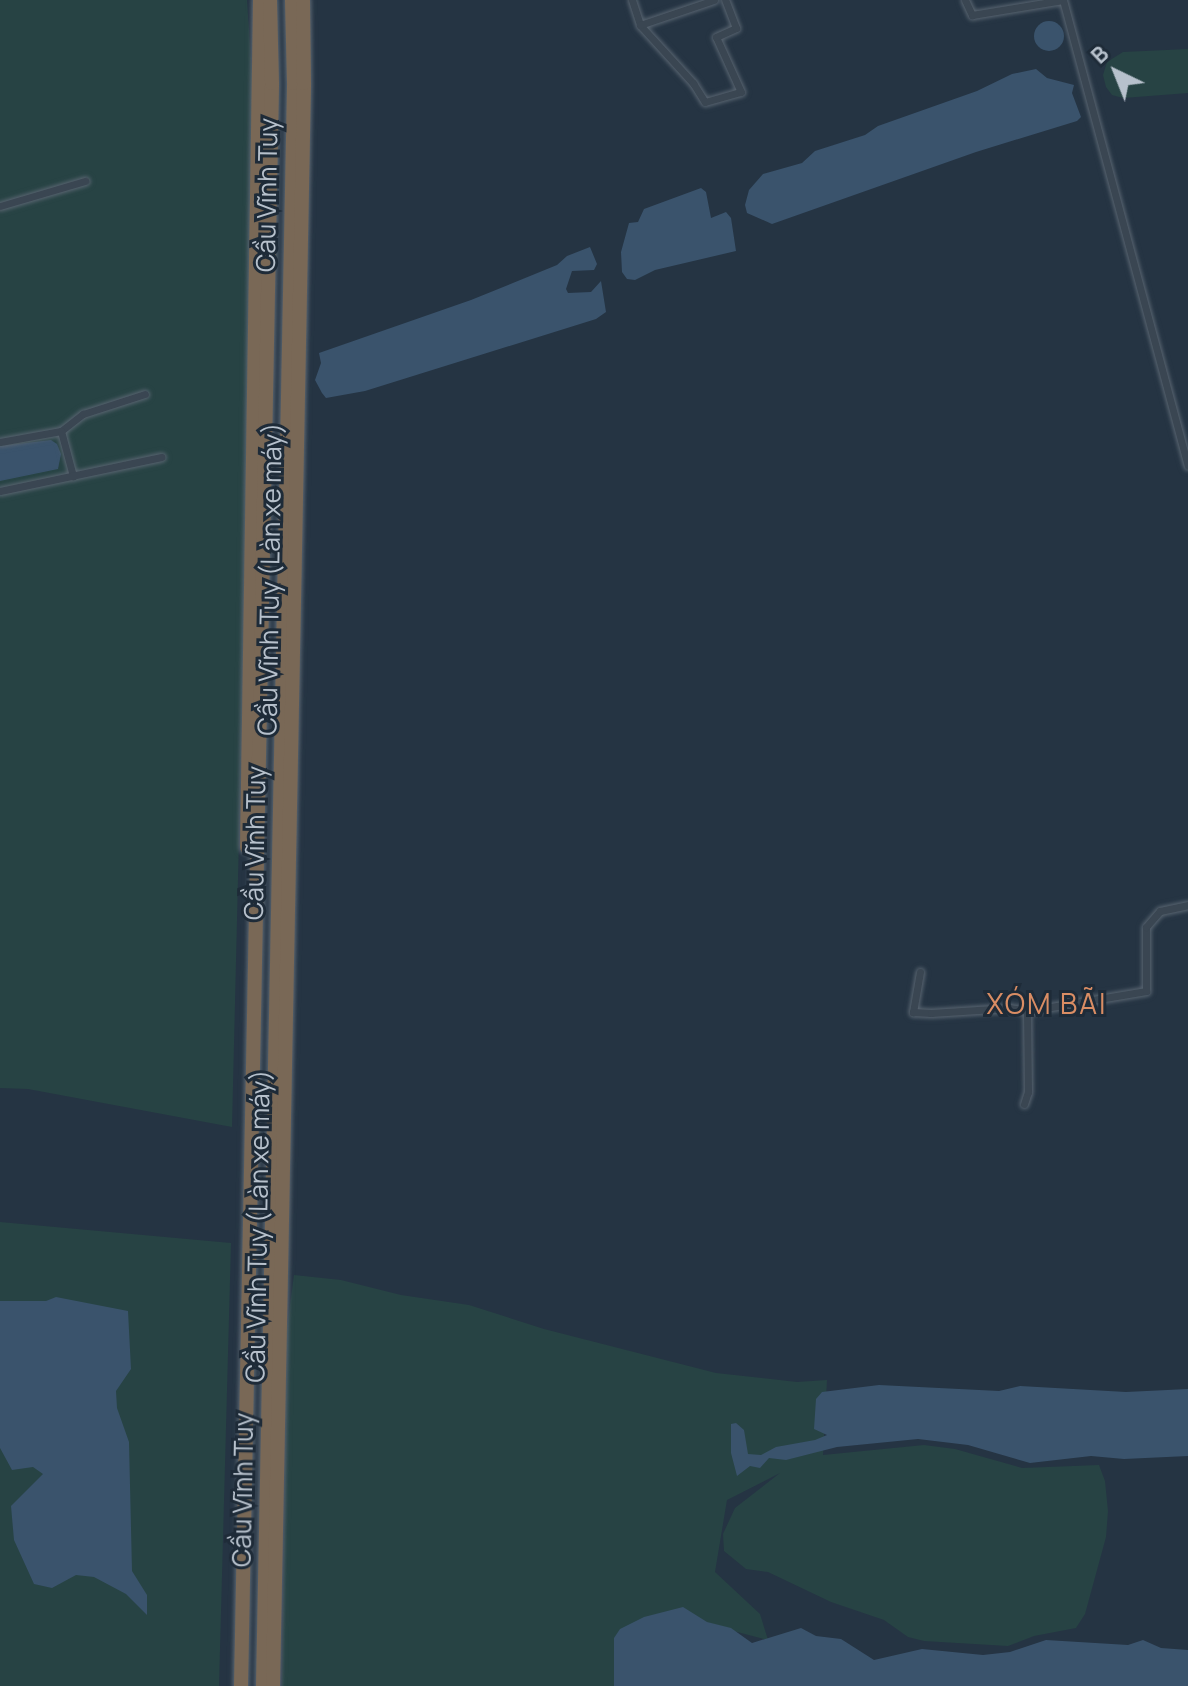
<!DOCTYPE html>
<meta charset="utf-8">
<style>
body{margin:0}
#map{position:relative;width:1188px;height:1686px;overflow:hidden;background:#253443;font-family:Manrope,sans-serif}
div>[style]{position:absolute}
.green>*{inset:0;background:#274344}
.water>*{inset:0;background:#3a536c}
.round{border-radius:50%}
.roads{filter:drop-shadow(0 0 2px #586470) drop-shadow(0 0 2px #586470)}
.street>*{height:7px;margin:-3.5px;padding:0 3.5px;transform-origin:3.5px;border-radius:3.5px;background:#3a4652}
.highway>*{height:14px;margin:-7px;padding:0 7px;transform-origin:7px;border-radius:7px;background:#796856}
span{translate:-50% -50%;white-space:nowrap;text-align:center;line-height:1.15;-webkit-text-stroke:6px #1e2b38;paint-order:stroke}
.street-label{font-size:26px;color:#b7c1cc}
.neighbourhood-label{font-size:28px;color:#da8d64;letter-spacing:2px}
.north{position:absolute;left:1076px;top:32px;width:80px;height:80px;-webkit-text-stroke:6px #1e2b38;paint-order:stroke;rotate:317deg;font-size:22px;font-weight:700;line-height:32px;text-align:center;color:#b7c1cc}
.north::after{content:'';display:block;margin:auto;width:28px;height:36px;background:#b7c1cc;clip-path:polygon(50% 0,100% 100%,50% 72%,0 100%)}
</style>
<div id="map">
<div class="green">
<i style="clip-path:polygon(0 0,247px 0,256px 135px,232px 1127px,28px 1089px,0 1088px)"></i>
<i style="clip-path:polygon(1188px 49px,1188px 93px,1123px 98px,1112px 95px,1106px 87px,1103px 75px,1107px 62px,1123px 52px)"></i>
<i style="clip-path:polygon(0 1222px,231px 1243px,219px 1686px,0 1686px)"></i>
<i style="clip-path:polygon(294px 1275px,341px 1280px,401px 1295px,469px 1305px,544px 1329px,716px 1373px,797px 1382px,827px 1380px,823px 1455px,924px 1445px,955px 1449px,1022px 1468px,1099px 1465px,1105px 1481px,1108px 1511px,1106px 1537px,1085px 1614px,1076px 1628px,1034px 1636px,1008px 1646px,924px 1641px,908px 1637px,884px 1620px,831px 1602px,768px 1572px,746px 1569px,724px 1551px,723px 1534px,735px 1508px,780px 1473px,727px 1500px,715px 1572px,760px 1614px,768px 1640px,718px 1627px,623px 1686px,282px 1686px,287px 1328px)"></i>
</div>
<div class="water">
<i class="round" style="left:1034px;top:21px;width:30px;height:30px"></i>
<i style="clip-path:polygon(1036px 69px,1047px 78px,1074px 85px,1072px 93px,1081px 117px,1077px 121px,976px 152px,772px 224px,747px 213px,745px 205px,749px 190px,763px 174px,802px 163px,815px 151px,865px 135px,878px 126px,977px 91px,1012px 74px)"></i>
<i style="clip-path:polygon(701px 188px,706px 192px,711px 218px,726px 212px,731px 218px,736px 251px,655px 270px,635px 280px,627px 279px,622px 272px,621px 252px,629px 223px,638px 222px,644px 209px)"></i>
<i style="clip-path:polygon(590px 247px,597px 264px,594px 270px,572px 271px,566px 289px,568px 293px,591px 292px,601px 281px,606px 312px,596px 319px,365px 391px,326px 398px,322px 393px,315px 380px,321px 363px,319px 353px,471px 300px,557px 265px,567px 256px)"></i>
<i style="clip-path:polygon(51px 440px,57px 444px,61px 454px,58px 469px,0 481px,0 446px)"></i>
<i style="clip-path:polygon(56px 1297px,128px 1311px,131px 1369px,116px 1391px,117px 1408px,129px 1442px,132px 1571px,147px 1595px,147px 1615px,126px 1594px,94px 1577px,76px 1575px,52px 1588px,34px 1584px,14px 1540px,11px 1506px,43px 1474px,33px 1467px,12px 1470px,0 1448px,0 1301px,46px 1301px)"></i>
<i style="clip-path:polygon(879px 1385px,999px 1391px,1020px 1386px,1126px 1392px,1188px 1389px,1188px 1456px,1124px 1459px,1091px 1456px,1030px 1463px,968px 1445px,918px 1439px,837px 1447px,786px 1460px,769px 1458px,760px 1468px,750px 1466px,737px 1476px,731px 1453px,731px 1424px,736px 1423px,744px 1430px,748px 1454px,761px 1455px,776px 1447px,815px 1440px,827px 1435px,814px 1429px,816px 1399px,822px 1392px)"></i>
<i style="clip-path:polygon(683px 1607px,707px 1622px,731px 1628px,752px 1643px,801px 1628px,816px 1636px,841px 1639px,874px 1660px,922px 1649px,983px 1655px,1010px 1652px,1046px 1640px,1128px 1645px,1143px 1640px,1161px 1648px,1188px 1650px,1188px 1686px,614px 1686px,614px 1638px,620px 1629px,644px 1617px)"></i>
</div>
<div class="roads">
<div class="street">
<i style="left:632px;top:0;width:26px;rotate:72deg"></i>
<i style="left:640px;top:25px;width:79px;rotate:47.6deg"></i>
<i style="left:693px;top:83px;width:22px;rotate:58deg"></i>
<i style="left:705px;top:102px;width:37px;rotate:-16deg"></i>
<i style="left:741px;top:92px;width:60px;rotate:-114.4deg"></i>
<i style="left:716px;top:37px;width:22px;rotate:-24deg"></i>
<i style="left:736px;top:28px;width:30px;rotate:-111deg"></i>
<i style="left:965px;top:0;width:17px;rotate:65deg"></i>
<i style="left:972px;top:15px;width:92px;rotate:-9.4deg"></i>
<i style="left:1063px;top:0;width:482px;rotate:75deg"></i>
<i style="left:640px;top:25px;width:78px;rotate:-18.7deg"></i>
<i style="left:0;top:206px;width:89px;rotate:-16.4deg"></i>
<i style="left:61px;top:431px;width:28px;rotate:-38deg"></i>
<i style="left:83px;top:414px;width:65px;rotate:-17.9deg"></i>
<i style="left:0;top:442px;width:62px;rotate:-10.2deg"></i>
<i style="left:61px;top:431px;width:47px;rotate:75.1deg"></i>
<i style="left:0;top:491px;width:165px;rotate:-11.9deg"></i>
<i style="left:920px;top:972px;width:41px;rotate:99.9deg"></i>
<i style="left:913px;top:1012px;width:18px;rotate:3deg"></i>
<i style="left:931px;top:1013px;width:78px;rotate:-3.7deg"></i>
<i style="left:1009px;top:1008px;width:18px;rotate:9deg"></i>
<i style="left:1027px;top:1011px;width:121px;rotate:-9.5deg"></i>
<i style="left:1146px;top:991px;width:64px;rotate:-90deg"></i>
<i style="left:1146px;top:927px;width:21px;rotate:-49deg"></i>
<i style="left:1160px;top:911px;width:29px;rotate:-12deg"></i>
<i style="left:1024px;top:1104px;width:13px;rotate:-72deg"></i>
<i style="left:1028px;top:1092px;width:81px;rotate:-90.7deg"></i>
</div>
<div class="highway">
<i style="left:247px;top:847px;width:847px;rotate:-89.12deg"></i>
<i style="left:241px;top:1686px;width:1603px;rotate:-88.89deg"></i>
<i style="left:272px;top:83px;width:83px;rotate:-91.4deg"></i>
<i style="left:263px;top:1686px;width:1603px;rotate:-88.89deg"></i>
<i style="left:294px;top:83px;width:83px;rotate:-91.4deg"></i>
<i style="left:273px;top:1686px;width:1603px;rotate:-88.89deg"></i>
<i style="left:304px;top:83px;width:83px;rotate:-90.7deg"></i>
</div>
</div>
<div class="street-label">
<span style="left:267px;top:195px;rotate:-89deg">Cầu Vĩnh Tuy</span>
<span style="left:270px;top:579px;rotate:-89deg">Cầu Vĩnh Tuy (Làn xe máy)</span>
<span style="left:255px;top:843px;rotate:-89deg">Cầu Vĩnh Tuy</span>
<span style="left:258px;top:1226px;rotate:-89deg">Cầu Vĩnh Tuy (Làn xe máy)</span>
<span style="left:243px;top:1490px;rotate:-89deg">Cầu Vĩnh Tuy</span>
</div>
<div class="neighbourhood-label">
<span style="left:1047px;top:1003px">XÓM BÃI</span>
</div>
<div class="north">B</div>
</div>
